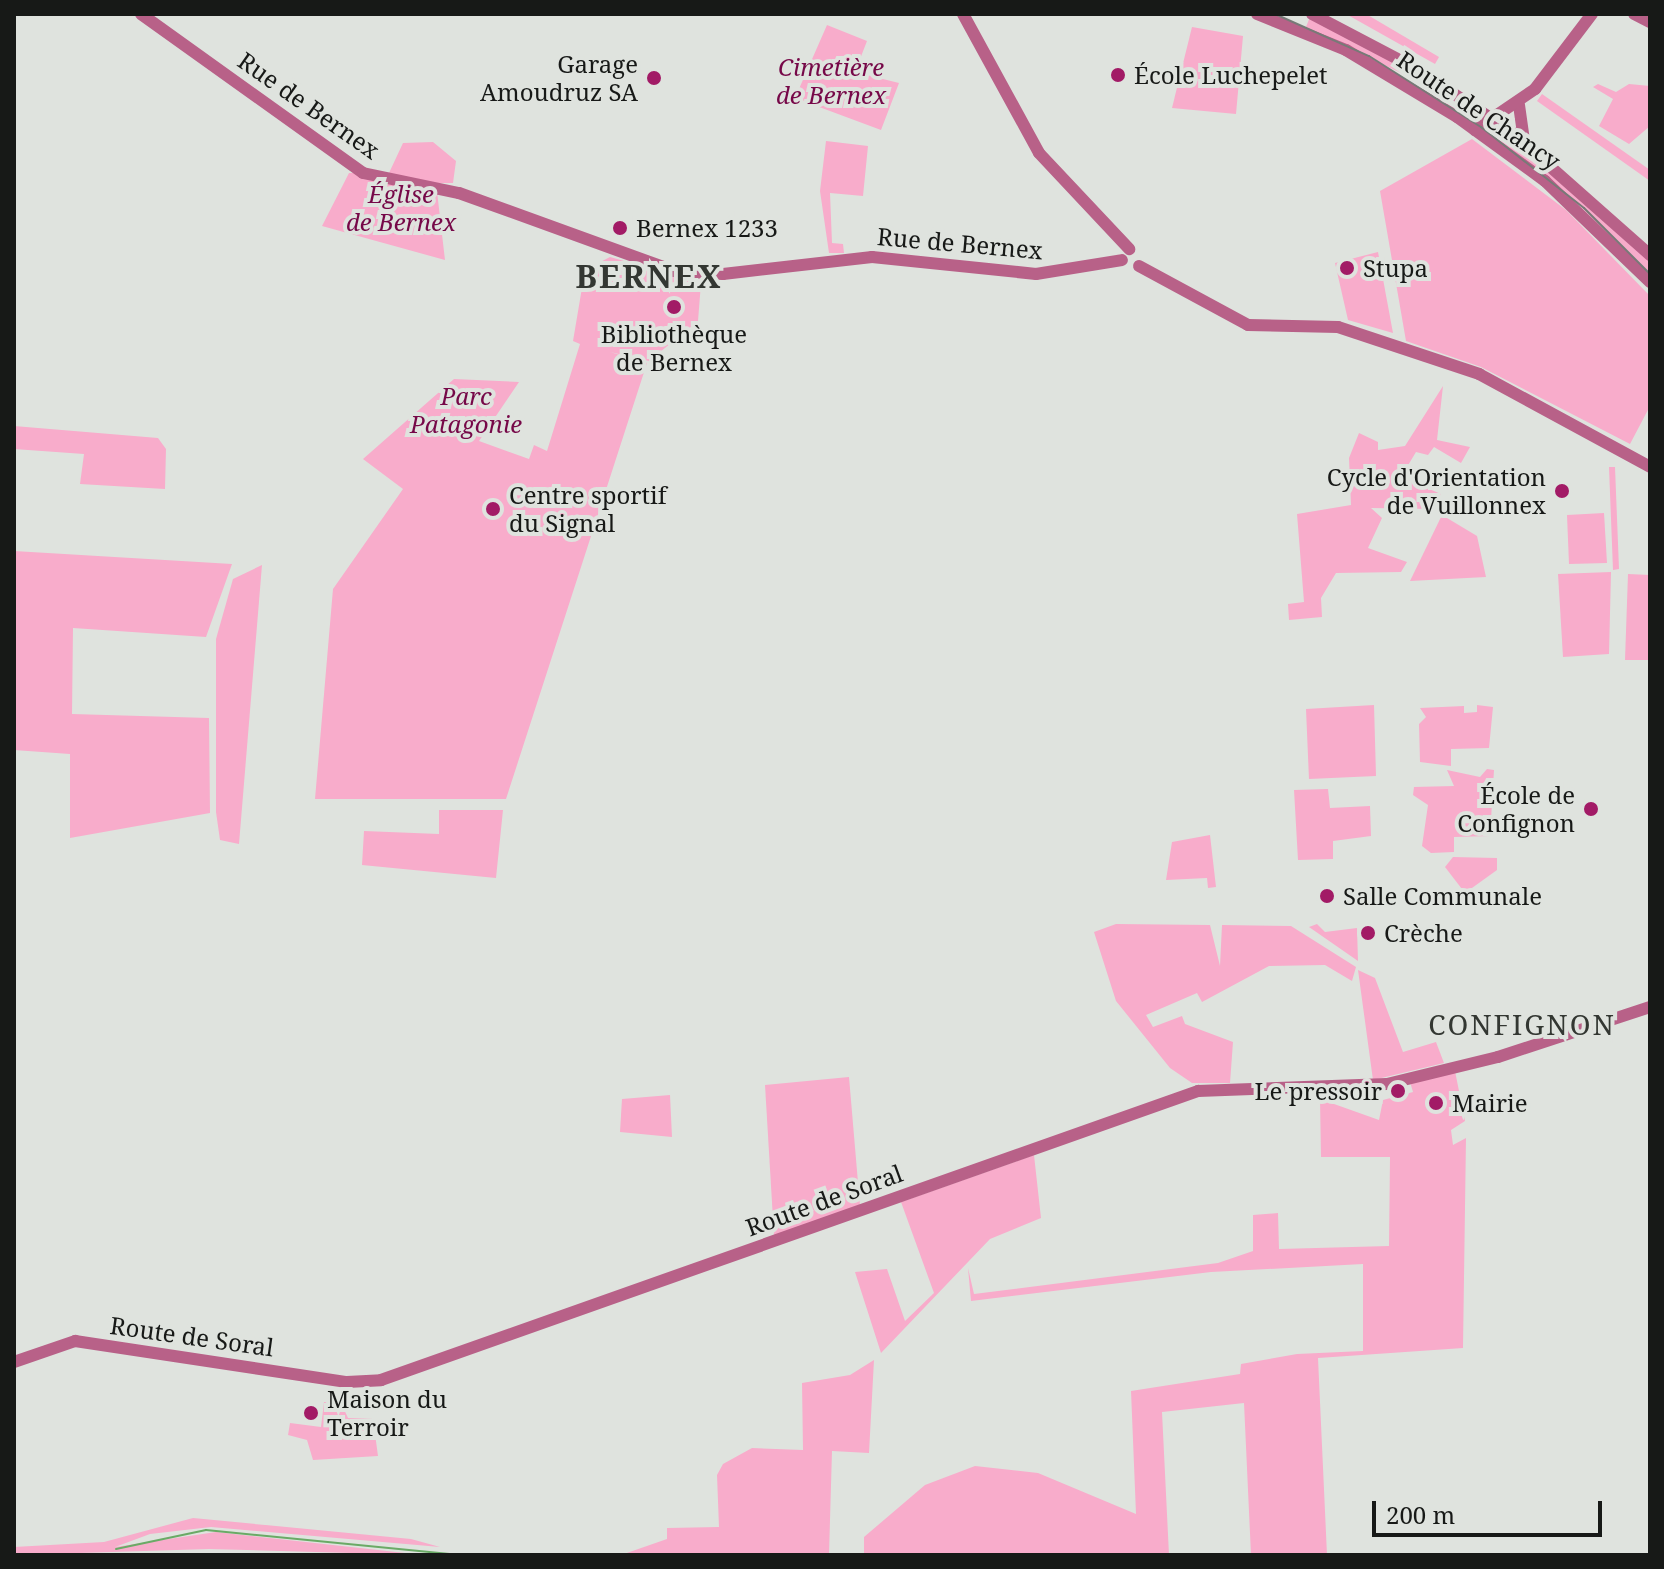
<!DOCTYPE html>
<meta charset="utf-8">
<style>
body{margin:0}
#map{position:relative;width:1664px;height:1569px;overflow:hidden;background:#dfe3de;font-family:"Noto Serif",serif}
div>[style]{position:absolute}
.green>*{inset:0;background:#f8accb}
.stream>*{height:2px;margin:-1px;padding:0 1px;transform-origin:1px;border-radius:1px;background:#6aaa66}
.secondary>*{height:12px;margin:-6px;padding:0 6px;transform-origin:6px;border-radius:6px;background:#b86188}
.tram>*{height:2px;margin:-1px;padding:0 1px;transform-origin:1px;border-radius:1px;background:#777a77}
.dots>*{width:22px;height:22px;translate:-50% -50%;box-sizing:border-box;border:4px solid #dfe3de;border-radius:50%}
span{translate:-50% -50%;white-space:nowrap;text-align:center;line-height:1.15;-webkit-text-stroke:8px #dfe3de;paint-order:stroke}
.poi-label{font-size:24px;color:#171917}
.right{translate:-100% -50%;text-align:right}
.left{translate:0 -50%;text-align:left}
.park-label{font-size:24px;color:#760848;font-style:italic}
.street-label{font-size:24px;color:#171917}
.quarter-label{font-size:28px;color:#333732;letter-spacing:2px}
.district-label{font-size:32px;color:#333732;font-weight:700;letter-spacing:2px}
.frame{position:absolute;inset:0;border:16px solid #171917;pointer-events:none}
.scale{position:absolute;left:1372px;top:1501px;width:230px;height:36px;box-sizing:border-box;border:4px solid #171917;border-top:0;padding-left:10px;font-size:24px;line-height:28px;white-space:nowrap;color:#171917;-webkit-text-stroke:6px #dfe3de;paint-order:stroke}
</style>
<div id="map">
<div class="green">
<i style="clip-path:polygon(1346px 14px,1366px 14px,1439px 57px,1435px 64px)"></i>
<i style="clip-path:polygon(1310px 17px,1348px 34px,1467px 105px,1306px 27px)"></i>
<i style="clip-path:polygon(827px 25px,867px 41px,855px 72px,899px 83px,881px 130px,795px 98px)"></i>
<i style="clip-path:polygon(1192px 27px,1243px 36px,1236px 114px,1172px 108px)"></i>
<i style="clip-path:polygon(1598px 84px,1616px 92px,1629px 84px,1650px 86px,1650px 126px,1629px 144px,1599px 126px,1613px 99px,1593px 87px)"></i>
<i style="clip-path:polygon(1542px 94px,1650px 170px,1650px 181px,1537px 101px)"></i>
<i style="clip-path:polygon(1506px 133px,1650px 260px,1650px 276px,1572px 198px,1500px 142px)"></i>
<i style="clip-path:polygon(1472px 139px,1566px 210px,1650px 296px,1650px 406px,1630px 444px,1481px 367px,1406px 341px,1380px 191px)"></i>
<i style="clip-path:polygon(826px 141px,868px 146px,863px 196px,830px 193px,832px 243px,843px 244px,844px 253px,829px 253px,820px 191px)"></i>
<i style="clip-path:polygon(433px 142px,456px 161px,453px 183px,436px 183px,445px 260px,322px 226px,349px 173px,389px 173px,403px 143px)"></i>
<i style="clip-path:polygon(1378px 252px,1393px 333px,1348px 320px,1335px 263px)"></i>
<i style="clip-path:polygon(610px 257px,701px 283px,698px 321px,649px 361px,610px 352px,647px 363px,506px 799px,315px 799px,333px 589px,403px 489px,363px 459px,454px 379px,519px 382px,479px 441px,529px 459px,534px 445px,547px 451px,580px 344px,573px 341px,585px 270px)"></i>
<i style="clip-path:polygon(1443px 386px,1437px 440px,1470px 447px,1461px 463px,1434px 447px,1428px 455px,1416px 452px,1401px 477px,1441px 494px,1432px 509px,1371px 508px,1382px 518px,1368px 548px,1407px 562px,1401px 572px,1336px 573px,1321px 598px,1322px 617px,1289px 620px,1288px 604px,1304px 602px,1297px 514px,1351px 505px,1349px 458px,1359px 433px,1378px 442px,1378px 450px,1405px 446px)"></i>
<i style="clip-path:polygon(14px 426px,158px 438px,166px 449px,165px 489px,80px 484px,84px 454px,14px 449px)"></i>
<i style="clip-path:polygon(1609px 467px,1615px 467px,1619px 569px,1613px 570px)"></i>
<i style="clip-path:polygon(1604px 513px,1607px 563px,1569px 564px,1567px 515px)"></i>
<i style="clip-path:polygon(1442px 515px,1477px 536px,1486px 577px,1410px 581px)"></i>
<i style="clip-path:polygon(14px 551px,232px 564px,206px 637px,73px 628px,72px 714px,209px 718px,210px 813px,70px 838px,70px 754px,14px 750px)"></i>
<i style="clip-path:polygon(262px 565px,239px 844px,220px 840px,216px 812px,216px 639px,233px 579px)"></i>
<i style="clip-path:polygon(1611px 572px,1609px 654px,1563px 657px,1558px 574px)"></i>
<i style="clip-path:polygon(1628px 574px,1650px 575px,1650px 660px,1625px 660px)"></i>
<i style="clip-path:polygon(1374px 705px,1376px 776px,1309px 779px,1306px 709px)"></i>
<i style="clip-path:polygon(1477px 705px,1493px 707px,1489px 748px,1451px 749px,1451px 766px,1420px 762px,1419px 724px,1426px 717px,1420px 708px,1464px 706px,1464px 713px,1477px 712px)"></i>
<i style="clip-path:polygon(1487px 769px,1494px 770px,1490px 836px,1454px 837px,1454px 852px,1431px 853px,1422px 846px,1428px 805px,1413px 795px,1414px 787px,1454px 786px,1447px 770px,1480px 777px)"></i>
<i style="clip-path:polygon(1328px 789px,1330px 808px,1370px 806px,1371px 836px,1333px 841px,1333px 859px,1298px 860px,1294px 790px)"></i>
<i style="clip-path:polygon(439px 810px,503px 810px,496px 878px,362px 865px,364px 831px,439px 834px)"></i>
<i style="clip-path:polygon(1210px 835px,1216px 887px,1208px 888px,1207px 878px,1166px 880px,1172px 842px)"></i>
<i style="clip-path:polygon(1453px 857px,1497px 858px,1497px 870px,1465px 893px,1445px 867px)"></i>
<i style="clip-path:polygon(1116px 924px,1210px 925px,1220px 966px,1222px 925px,1291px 926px,1356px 967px,1352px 981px,1325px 965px,1269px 966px,1202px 1002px,1197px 993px,1146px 1015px,1153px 1027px,1182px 1016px,1185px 1024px,1233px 1042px,1230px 1083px,1192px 1083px,1170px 1068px,1116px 1001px,1094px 932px)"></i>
<i style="clip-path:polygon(1317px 924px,1325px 932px,1357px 928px,1358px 961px,1309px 927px)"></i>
<i style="clip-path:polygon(1358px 970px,1375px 978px,1403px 1052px,1436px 1042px,1444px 1063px,1373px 1080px)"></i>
<i style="clip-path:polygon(1455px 1071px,1465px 1121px,1451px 1130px,1453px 1145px,1466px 1138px,1463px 1348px,1318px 1358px,1327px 1555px,1251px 1555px,1244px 1403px,1162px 1412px,1169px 1555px,864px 1555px,864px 1537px,925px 1485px,975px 1466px,1038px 1473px,1136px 1514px,1131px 1391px,1240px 1374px,1241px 1364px,1297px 1354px,1363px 1351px,1363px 1264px,1211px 1272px,971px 1301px,968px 1268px,974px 1294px,1218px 1263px,1253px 1251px,1253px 1215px,1278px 1213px,1279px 1249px,1389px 1246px,1390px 1157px,1321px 1157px,1320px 1099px,1379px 1120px,1383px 1100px,1413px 1092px,1410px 1082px)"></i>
<i style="clip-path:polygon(849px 1077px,860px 1206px,774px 1236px,765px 1085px)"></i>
<i style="clip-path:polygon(670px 1095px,672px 1137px,620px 1132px,622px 1099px)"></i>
<i style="clip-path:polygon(1034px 1155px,1041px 1218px,990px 1239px,881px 1353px,855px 1272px,887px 1269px,905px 1321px,934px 1293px,901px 1202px)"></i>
<i style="clip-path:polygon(874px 1360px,869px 1453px,832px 1451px,829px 1555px,621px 1555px,667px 1539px,667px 1528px,719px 1527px,717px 1475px,723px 1464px,752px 1448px,803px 1450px,802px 1383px,850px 1375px)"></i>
<i style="clip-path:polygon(324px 1402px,342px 1405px,348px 1418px,373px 1419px,378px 1456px,313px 1460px,307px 1440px,288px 1435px,290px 1423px,321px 1427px)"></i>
<i style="clip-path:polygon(193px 1518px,411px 1539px,440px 1547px,211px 1527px,150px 1534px,115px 1547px,216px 1532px,423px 1555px,209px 1549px,14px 1555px,14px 1547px,104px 1542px)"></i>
</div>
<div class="stream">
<i style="left:116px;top:1549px;width:92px;rotate:-11.9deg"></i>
<i style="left:206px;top:1530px;width:255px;rotate:5.6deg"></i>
</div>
<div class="secondary">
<i style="left:141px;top:14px;width:273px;rotate:35.6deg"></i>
<i style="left:363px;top:173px;width:98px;rotate:11.8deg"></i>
<i style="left:459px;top:193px;width:229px;rotate:19.9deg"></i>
<i style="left:674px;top:271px;width:49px;rotate:3.5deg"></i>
<i style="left:723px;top:274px;width:150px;rotate:-6.5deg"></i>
<i style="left:872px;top:257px;width:165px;rotate:5.9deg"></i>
<i style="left:1036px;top:274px;width:87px;rotate:-9.2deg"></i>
<i style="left:963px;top:14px;width:158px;rotate:61.3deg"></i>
<i style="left:1039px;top:153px;width:132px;rotate:46.8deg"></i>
<i style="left:1257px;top:14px;width:96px;rotate:22deg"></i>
<i style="left:1346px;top:50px;width:130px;rotate:31.1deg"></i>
<i style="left:1457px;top:117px;width:109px;rotate:36deg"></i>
<i style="left:1545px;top:181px;width:146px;rotate:43.9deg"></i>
<i style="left:1312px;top:14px;width:114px;rotate:27.7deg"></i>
<i style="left:1413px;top:67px;width:116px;rotate:33.4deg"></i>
<i style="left:1510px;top:131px;width:187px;rotate:41.5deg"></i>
<i style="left:1634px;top:14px;width:18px;rotate:27deg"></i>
<i style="left:1519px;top:105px;width:34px;rotate:82deg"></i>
<i style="left:1475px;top:130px;width:73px;rotate:-34.3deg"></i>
<i style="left:1535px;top:89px;width:94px;rotate:-52.8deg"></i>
<i style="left:1139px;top:266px;width:124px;rotate:28.4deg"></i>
<i style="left:1248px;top:325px;width:90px;rotate:1.3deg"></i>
<i style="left:1338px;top:327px;width:149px;rotate:18.4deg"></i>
<i style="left:1479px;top:374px;width:195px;rotate:28.5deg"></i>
<i style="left:14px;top:1362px;width:65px;rotate:-19deg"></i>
<i style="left:75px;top:1341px;width:275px;rotate:8.6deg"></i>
<i style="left:347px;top:1382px;width:34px;rotate:-3deg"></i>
<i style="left:381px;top:1380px;width:867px;rotate:-19.48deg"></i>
<i style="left:1198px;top:1091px;width:189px;rotate:-2.1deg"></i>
<i style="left:1387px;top:1084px;width:114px;rotate:-13.7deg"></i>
<i style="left:1498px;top:1057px;width:160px;rotate:-18.2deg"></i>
</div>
<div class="tram">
<i style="left:1275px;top:14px;width:103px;rotate:24.1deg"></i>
<i style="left:1369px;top:56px;width:133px;rotate:32.4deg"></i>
<i style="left:1481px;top:127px;width:131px;rotate:38.2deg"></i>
<i style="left:1584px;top:208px;width:93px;rotate:45deg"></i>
</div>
<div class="dots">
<i style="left:1118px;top:75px;background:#a21b66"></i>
<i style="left:654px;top:78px;background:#a21b66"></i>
<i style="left:620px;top:228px;background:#a21b66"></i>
<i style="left:1347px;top:268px;background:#a21b66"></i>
<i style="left:674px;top:307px;background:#a21b66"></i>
<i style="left:1562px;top:491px;background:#a21b66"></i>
<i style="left:493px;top:509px;background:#a21b66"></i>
<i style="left:1591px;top:809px;background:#a21b66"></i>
<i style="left:1327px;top:896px;background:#a21b66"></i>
<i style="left:1368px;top:933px;background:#a21b66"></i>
<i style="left:1398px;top:1091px;background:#a21b66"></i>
<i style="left:1436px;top:1103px;background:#a21b66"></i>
<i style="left:311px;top:1413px;background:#a21b66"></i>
</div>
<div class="poi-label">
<span class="right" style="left:638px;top:78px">Garage<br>Amoudruz SA</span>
<span class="left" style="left:1134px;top:75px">École Luchepelet</span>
<span class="left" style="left:636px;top:228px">Bernex 1233</span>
<span class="left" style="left:1363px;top:268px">Stupa</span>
<span style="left:674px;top:348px">Bibliothèque<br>de Bernex</span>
<span class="right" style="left:1546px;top:491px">Cycle d'Orientation<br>de Vuillonnex</span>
<span class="left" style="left:509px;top:509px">Centre sportif<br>du Signal</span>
<span class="right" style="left:1575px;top:809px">École de<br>Confignon</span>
<span class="left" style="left:1343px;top:896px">Salle Communale</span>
<span class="left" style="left:1384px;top:933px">Crèche</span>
<span class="right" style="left:1382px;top:1091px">Le pressoir</span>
<span class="left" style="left:1452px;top:1103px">Mairie</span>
<span class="left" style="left:327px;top:1413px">Maison du<br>Terroir</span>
</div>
<div class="park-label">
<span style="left:831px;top:81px">Cimetière<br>de Bernex</span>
<span style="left:401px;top:208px">Église<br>de Bernex</span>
<span style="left:466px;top:410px">Parc<br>Patagonie</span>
</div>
<div class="street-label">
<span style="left:309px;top:105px;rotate:35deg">Rue de Bernex</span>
<span style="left:1479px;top:110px;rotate:34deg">Route de Chancy</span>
<span style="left:960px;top:243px;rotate:5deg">Rue de Bernex</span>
<span style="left:824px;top:1200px;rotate:-20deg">Route de Soral</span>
<span style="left:192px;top:1336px;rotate:8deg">Route de Soral</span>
</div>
<div class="quarter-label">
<span style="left:1522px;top:1024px">CONFIGNON</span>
</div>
<div class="district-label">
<span style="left:649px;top:276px">BERNEX</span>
</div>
<div class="frame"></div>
<div class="scale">200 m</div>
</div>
